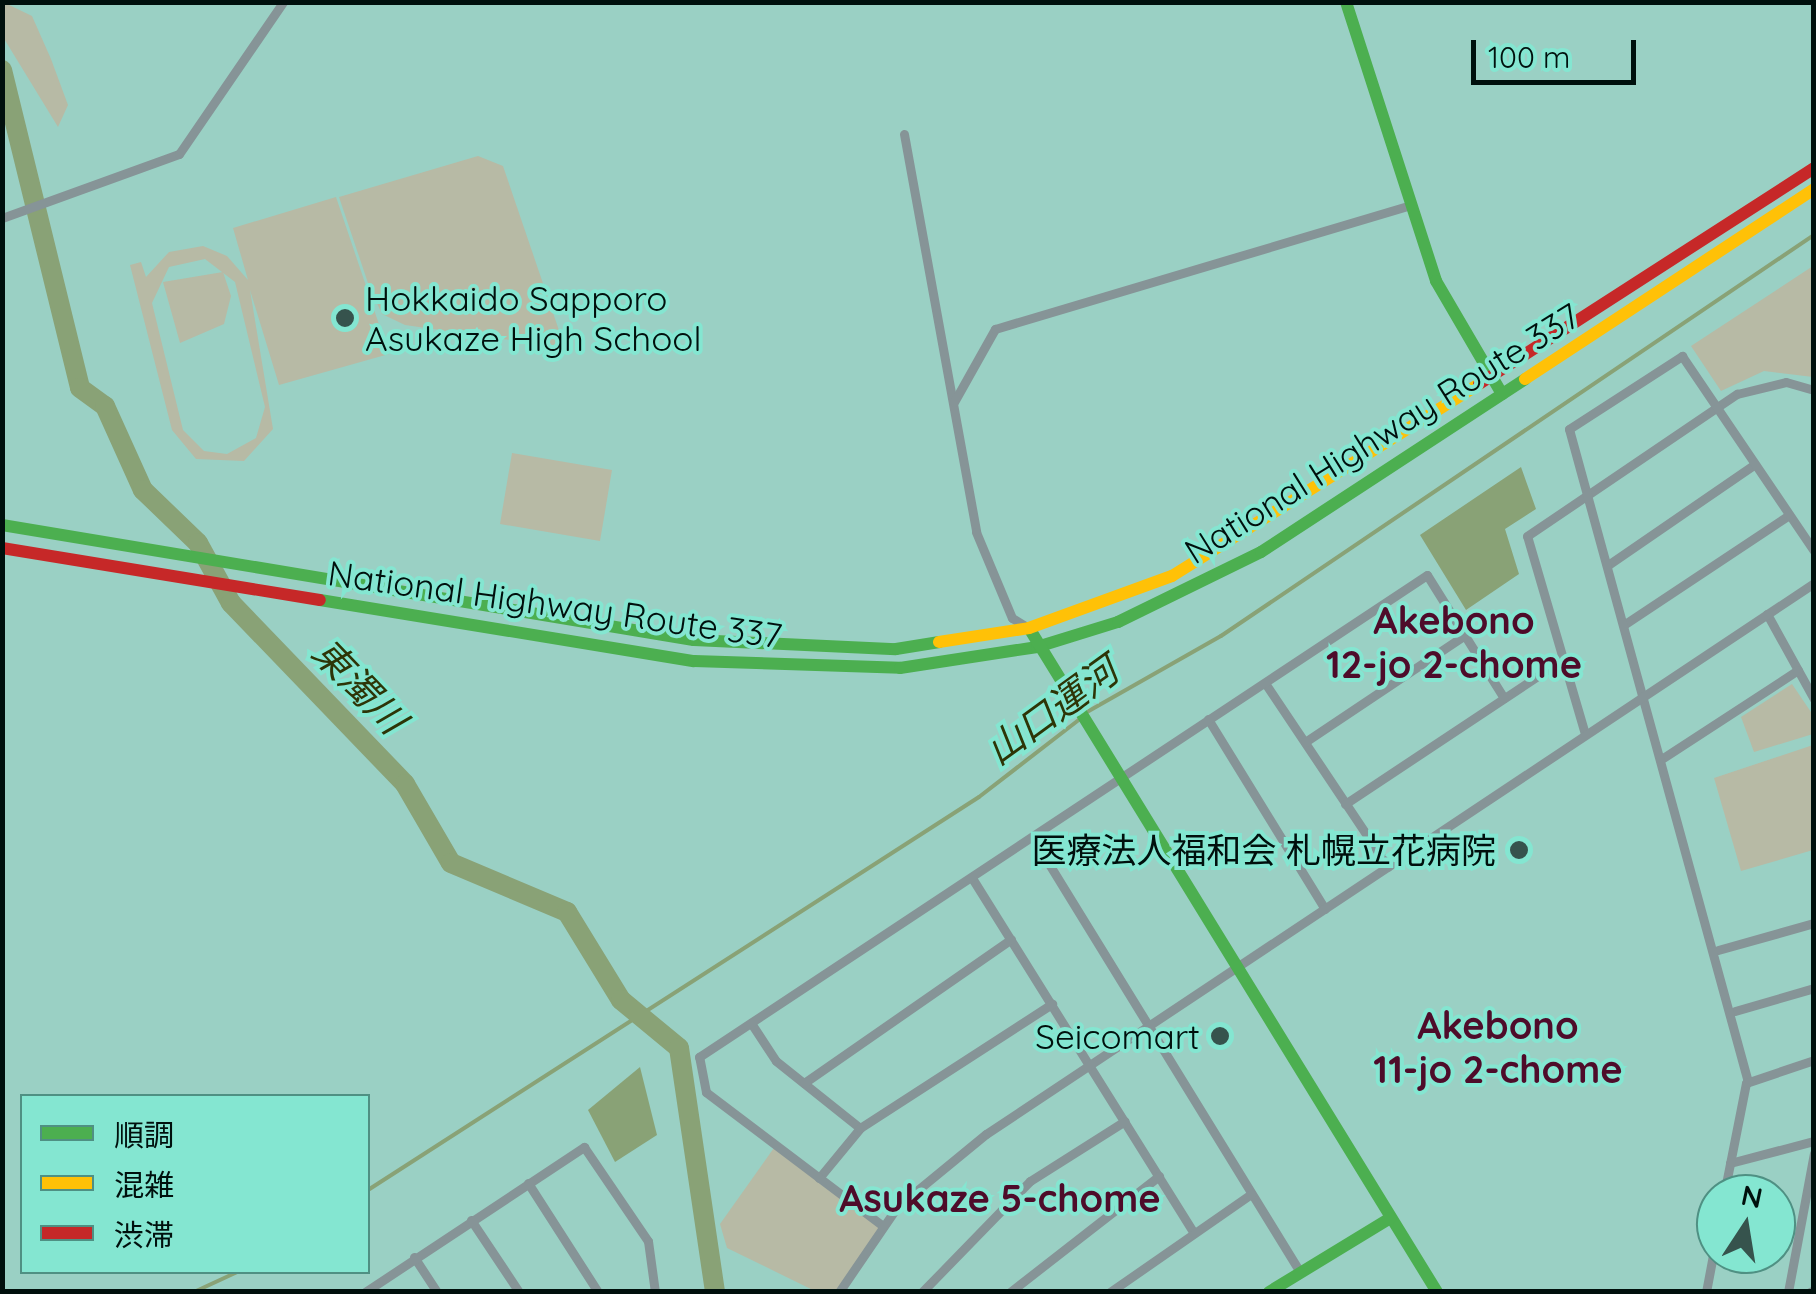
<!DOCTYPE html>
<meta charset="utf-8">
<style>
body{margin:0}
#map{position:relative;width:1816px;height:1294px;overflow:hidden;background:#9ad0c4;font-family:Quicksand,"Noto Sans JP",sans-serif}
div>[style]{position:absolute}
.green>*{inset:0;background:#b7baa5}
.water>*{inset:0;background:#89a276}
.stream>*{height:4px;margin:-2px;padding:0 2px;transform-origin:2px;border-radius:2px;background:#89a276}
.river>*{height:20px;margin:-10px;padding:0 10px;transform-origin:10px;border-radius:10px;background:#89a276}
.street>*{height:9px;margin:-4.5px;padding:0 4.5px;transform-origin:4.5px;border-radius:4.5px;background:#869497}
.fast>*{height:12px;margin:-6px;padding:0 6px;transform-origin:6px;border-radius:6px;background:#4caf50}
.slow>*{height:12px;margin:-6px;padding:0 6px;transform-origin:6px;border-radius:6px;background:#ffc107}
.jam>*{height:12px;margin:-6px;padding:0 6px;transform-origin:6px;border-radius:6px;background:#c62828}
.dots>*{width:28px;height:28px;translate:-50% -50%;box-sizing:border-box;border:5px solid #84e6d1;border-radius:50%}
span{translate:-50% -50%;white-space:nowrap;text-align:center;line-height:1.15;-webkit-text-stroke:8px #84e6d1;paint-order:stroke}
.poi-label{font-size:35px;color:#00100d}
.left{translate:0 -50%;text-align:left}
.right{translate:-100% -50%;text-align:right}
.street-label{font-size:35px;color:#00100d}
.neighbourhood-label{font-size:38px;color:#4e0c2a;font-weight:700}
.water-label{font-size:38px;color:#2d3507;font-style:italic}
.frame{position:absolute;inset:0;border:5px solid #00100d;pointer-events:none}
.legend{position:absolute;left:20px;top:1094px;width:350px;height:180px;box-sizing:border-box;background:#84e6d1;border:2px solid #4f9083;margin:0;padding:12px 18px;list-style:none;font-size:30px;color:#00100d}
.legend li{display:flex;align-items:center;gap:20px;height:50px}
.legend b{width:50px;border:2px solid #4f9083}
.north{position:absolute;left:1696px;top:1174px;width:100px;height:100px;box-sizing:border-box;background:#84e6d1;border:2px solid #4f9083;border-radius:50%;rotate:12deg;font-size:28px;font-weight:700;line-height:40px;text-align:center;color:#00100d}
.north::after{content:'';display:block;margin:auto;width:35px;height:45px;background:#36534d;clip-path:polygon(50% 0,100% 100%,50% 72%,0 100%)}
.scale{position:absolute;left:1471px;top:40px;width:165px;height:45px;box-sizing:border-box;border:5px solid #00100d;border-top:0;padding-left:12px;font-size:30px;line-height:35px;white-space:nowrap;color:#00100d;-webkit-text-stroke:8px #84e6d1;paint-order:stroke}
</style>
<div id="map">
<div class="green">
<i style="clip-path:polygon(3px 2px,32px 16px,51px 59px,68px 105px,58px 127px,3px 37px)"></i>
<i style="clip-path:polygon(478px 156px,503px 166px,565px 348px,405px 325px,382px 314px,369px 286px,339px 197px)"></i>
<i style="clip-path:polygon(evenodd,336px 197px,389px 354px,279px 385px,250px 290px,273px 429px,244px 461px,196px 459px,172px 430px,130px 265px,141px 262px,146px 277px,169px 252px,203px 246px,227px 256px,248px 280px,233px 228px,336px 197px,205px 259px,235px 282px,265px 407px,256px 438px,227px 454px,204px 451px,183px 430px,152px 303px,169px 267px,205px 259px)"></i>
<i style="clip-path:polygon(1813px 266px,1813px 377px,1764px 371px,1721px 391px,1691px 346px)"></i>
<i style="clip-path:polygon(223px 272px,231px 296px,224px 324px,180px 343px,163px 282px)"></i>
<i style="clip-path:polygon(512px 453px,612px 470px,600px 541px,500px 524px)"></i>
<i style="clip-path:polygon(1792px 684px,1813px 715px,1813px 734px,1754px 752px,1741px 717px)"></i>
<i style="clip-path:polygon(1813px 745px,1813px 850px,1741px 871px,1714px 778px)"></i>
<i style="clip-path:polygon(776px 1145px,883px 1226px,839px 1291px,817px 1292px,727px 1248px,720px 1224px)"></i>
</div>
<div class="water">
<i style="clip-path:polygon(1521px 467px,1536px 509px,1505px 529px,1519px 574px,1466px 610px,1420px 535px)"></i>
<i style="clip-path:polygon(640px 1067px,657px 1135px,615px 1162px,588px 1110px)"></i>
</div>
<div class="stream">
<i style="left:1087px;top:712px;width:154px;rotate:-29.6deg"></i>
<i style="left:1221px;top:636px;width:716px;rotate:-34.07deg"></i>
<i style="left:368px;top:1190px;width:726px;rotate:-32.75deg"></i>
<i style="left:979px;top:797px;width:128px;rotate:-37.7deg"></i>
<i style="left:194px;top:1292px;width:47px;rotate:-24.9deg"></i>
</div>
<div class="river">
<i style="left:2px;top:70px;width:327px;rotate:76.2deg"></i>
<i style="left:80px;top:388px;width:31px;rotate:36deg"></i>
<i style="left:105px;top:406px;width:92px;rotate:65.7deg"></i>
<i style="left:143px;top:490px;width:76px;rotate:43.9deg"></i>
<i style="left:198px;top:543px;width:68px;rotate:61.2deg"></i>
<i style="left:231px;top:603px;width:251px;rotate:46.1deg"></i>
<i style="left:405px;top:784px;width:91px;rotate:59.8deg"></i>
<i style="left:451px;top:863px;width:126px;rotate:22.9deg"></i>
<i style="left:567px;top:912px;width:103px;rotate:58.5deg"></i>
<i style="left:621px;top:1000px;width:75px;rotate:39.6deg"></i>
<i style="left:679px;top:1048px;width:247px;rotate:81.6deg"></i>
</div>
<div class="street">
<i style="left:904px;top:134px;width:404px;rotate:79.7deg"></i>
<i style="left:976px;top:532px;width:93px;rotate:67.3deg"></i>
<i style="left:1012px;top:618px;width:17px;rotate:31deg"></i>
<i style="left:2px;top:218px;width:188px;rotate:-19.9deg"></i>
<i style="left:179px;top:154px;width:184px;rotate:-55.6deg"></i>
<i style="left:954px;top:402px;width:84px;rotate:-60.7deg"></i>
<i style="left:995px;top:329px;width:434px;rotate:-16.6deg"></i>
<i style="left:1608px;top:565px;width:178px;rotate:-34.5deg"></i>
<i style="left:1767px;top:614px;width:97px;rotate:61.1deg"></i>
<i style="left:1625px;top:624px;width:197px;rotate:-33.6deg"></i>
<i style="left:1265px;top:683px;width:221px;rotate:56.2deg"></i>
<i style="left:1208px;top:719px;width:223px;rotate:58.4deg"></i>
<i style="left:1585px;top:734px;width:206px;rotate:-106.3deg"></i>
<i style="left:1527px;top:536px;width:254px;rotate:-34.1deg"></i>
<i style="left:1737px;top:394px;width:50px;rotate:-13.8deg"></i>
<i style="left:1786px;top:382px;width:29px;rotate:16deg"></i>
<i style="left:1305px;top:742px;width:192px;rotate:-33.8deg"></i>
<i style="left:1663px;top:758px;width:161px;rotate:-33.1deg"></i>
<i style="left:1345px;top:804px;width:262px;rotate:-33.6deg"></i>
<i style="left:1033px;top:838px;width:510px;rotate:58.4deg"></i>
<i style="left:972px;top:878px;width:417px;rotate:58deg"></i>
<i style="left:1718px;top:950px;width:100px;rotate:-15.7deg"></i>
<i style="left:1735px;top:1011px;width:82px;rotate:-16.2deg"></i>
<i style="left:751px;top:1023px;width:45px;rotate:56.7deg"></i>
<i style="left:776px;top:1061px;width:107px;rotate:38.6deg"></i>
<i style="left:1748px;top:1082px;width:677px;rotate:-105.33deg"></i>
<i style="left:1569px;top:429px;width:135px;rotate:-32.9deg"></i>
<i style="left:1682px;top:356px;width:235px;rotate:55.9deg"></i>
<i style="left:804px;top:1083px;width:252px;rotate:-34.8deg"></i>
<i style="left:1730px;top:1163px;width:87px;rotate:-14.7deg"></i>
<i style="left:819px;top:1178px;width:65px;rotate:-50.6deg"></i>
<i style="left:860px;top:1128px;width:229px;rotate:-32.9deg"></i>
<i style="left:528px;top:1183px;width:130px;rotate:57.3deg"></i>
<i style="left:1724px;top:1194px;width:113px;rotate:-78.8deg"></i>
<i style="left:1746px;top:1083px;width:72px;rotate:-18.7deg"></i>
<i style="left:471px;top:1220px;width:87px;rotate:56.3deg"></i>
<i style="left:883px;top:1226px;width:222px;rotate:-142.9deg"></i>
<i style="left:706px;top:1092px;width:36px;rotate:-101deg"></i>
<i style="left:699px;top:1057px;width:873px;rotate:-33.51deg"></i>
<i style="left:1427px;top:575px;width:145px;rotate:58deg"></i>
<i style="left:414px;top:1257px;width:42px;rotate:56.7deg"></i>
<i style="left:365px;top:1292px;width:263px;rotate:-33.5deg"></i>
<i style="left:584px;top:1147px;width:114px;rotate:55.8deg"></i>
<i style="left:648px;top:1241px;width:51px;rotate:82.2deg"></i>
<i style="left:839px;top:1292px;width:103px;rotate:-55.7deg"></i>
<i style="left:897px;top:1207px;width:115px;rotate:-39.4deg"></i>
<i style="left:986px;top:1134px;width:995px;rotate:-33.64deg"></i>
<i style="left:922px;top:1292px;width:155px;rotate:-45.8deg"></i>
<i style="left:1030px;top:1181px;width:112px;rotate:-32.3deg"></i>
<i style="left:1010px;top:1292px;width:189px;rotate:-37.9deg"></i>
<i style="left:1110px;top:1292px;width:172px;rotate:-34.8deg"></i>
<i style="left:1706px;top:1292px;width:54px;rotate:-79.3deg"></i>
<i style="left:1788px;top:1292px;width:141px;rotate:-79.4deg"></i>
<i style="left:1810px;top:1292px;width:4px;rotate:-27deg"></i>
</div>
<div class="fast">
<i style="left:1346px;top:2px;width:293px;rotate:72.1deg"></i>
<i style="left:1436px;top:281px;width:131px;rotate:59.7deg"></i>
<i style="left:2px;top:525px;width:701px;rotate:9.44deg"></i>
<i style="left:694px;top:640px;width:202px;rotate:2.6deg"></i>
<i style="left:896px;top:649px;width:44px;rotate:-9.2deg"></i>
<i style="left:320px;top:600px;width:379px;rotate:9.3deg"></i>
<i style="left:694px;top:661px;width:206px;rotate:1.9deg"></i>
<i style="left:900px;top:668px;width:139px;rotate:-8.7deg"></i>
<i style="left:1037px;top:647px;width:85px;rotate:-17.2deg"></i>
<i style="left:1118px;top:622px;width:159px;rotate:-26.1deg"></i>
<i style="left:1261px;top:552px;width:316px;rotate:-33.2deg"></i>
<i style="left:1029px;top:628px;width:779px;rotate:58.43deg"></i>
<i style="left:1269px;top:1292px;width:142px;rotate:-31.4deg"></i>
</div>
<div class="slow">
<i style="left:1525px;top:379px;width:346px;rotate:-33.3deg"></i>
<i style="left:939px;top:642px;width:91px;rotate:-8.8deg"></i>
<i style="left:1029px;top:628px;width:152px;rotate:-20deg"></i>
<i style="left:1172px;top:576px;width:362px;rotate:-32deg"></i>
</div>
<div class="jam">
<i style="left:1479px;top:384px;width:399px;rotate:-32.8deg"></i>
<i style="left:2px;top:548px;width:322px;rotate:9.3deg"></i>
</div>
<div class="dots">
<i style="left:345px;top:318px;background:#36534d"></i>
<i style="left:1519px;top:850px;background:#36534d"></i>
<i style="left:1220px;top:1036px;background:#36534d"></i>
</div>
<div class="poi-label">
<span class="left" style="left:365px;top:318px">Hokkaido Sapporo<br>Asukaze High School</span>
<span class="right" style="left:1496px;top:850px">医療法人福和会 札幌立花病院</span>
<span class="right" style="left:1200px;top:1036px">Seicomart</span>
</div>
<div class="street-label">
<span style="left:1382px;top:433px;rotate:-32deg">National Highway Route 337</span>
<span style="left:555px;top:604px;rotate:8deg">National Highway Route 337</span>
</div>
<div class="neighbourhood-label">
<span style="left:1454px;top:643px">Akebono<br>12-jo 2-chome</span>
<span style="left:1498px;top:1048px">Akebono<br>11-jo 2-chome</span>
<span style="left:1000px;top:1199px">Asukaze 5-chome</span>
</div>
<div class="water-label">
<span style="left:359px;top:686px;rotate:46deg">東濁川</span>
<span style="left:1052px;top:711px;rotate:-36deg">山口運河</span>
</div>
<div class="frame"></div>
<ul class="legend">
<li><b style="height:12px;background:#4caf50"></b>順調</li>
<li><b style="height:12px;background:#ffc107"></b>混雑</li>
<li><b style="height:12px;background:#c62828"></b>渋滞</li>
</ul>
<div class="north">N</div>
<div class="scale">100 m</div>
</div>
